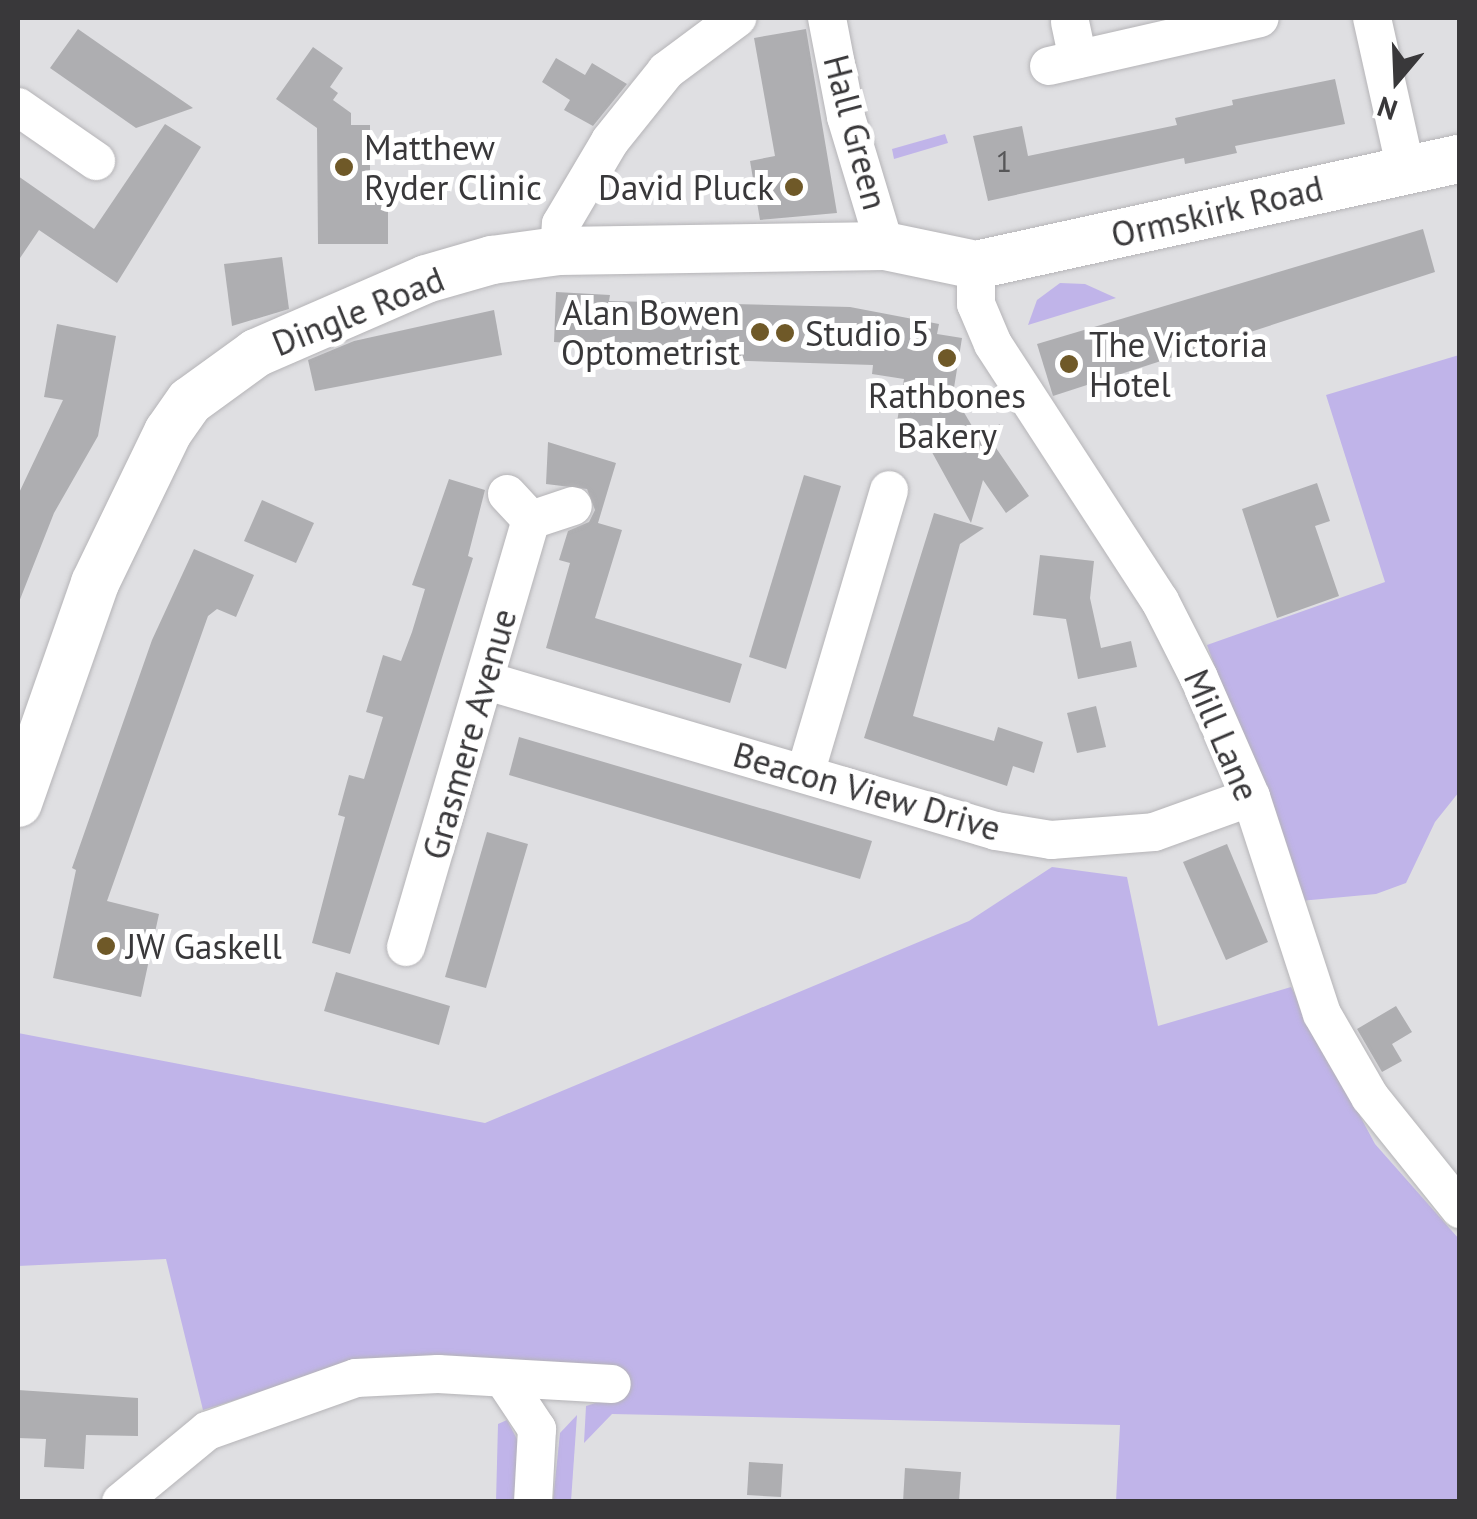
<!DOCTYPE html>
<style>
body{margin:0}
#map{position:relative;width:1477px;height:1519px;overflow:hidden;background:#dfdfe2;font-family:"PT Sans",sans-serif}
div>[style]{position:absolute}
.green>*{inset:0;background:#c0b4e9}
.building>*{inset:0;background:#aeaeb1}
.roads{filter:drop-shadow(0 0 2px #b5b4b7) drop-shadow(0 0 2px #b5b4b7)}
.minor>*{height:38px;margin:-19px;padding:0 19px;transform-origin:19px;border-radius:19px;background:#fff}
.major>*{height:48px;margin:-24px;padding:0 24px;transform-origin:24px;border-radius:24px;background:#fff}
.dots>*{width:28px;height:28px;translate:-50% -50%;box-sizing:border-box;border:5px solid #fff;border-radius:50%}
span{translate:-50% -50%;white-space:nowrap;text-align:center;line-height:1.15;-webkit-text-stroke:10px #fff;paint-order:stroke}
.number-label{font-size:30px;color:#565658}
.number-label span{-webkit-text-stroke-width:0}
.street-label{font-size:35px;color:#39383a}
.poi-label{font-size:35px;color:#39383a}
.left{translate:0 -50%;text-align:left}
.right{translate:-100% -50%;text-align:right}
.frame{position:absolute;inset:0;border:20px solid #39383a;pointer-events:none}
.north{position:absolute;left:1347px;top:30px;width:100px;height:100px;-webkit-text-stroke:8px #fff;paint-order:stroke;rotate:199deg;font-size:28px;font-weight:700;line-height:40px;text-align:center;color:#39383a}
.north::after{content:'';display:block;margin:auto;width:35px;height:45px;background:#39383a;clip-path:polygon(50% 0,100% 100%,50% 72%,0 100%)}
</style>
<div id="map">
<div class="green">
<i style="clip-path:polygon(945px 134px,948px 143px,894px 159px,892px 149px)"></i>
<i style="clip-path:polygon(1060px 283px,1085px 284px,1116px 298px,1028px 325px,1037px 300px)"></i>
<i style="clip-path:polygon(1459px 355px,1459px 792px,1435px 822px,1406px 883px,1376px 894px,1300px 901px,1207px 645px,1385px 582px,1326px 395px)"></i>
<i style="clip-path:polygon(1052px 867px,1127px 877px,1158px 1026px,1291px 987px,1375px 1144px,1459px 1239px,1459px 1499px,1116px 1501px,1120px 1425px,612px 1414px,584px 1443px,586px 1406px,611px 1398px,353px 1363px,203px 1410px,166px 1259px,18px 1266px,18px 1033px,485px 1123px,969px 921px)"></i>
<i style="clip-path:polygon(577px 1415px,571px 1501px,553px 1501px,560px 1433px)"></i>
<i style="clip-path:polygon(507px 1420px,518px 1441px,514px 1501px,496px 1502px,498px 1424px)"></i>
</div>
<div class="building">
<i style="clip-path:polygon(78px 29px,111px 52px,193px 108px,136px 128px,50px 68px)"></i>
<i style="clip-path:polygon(806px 29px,837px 213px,760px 220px,750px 161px,775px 156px,754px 38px)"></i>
<i style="clip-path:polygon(313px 47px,343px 68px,330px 87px,338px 93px,333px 100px,351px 113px,351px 125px,370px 125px,370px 191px,388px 191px,388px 244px,318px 244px,317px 128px,276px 99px)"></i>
<i style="clip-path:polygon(556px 58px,585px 75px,592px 63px,627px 84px,593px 126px,564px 110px,570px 100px,542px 82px)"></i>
<i style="clip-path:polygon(1335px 79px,1345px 124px,1235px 146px,1237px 153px,1185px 164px,1184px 158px,988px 201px,973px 136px,1022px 126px,1028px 156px,1177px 125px,1175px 118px,1233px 105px,1232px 100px)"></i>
<i style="clip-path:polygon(165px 124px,201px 147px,117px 283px,39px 230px,18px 261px,18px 176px,94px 229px)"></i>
<i style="clip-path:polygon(1423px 229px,1435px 272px,1053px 396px,1037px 344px)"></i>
<i style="clip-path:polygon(282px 257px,289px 309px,232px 326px,224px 264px)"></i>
<i style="clip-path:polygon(556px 292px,610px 295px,609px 301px,850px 307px,939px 324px,937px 334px,962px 338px,953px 394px,978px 436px,1000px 424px,994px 445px,1029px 496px,1006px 513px,983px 480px,971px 523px,917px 425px,897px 422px,904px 379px,872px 374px,873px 365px,652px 358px,652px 348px,554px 342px)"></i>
<i style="clip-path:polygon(494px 310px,502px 355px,315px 391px,308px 360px,354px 341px)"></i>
<i style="clip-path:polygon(57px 324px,116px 336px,98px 436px,54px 513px,19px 602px,18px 495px,63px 400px,44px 397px)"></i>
<i style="clip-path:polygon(548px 442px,616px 463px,598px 523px,622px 530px,595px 618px,742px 664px,730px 703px,546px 648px,570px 563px,559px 560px,568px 531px,589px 522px,595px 510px,587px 489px,546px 484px)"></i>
<i style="clip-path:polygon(804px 475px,841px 486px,786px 669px,749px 657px)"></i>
<i style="clip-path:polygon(449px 479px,485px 490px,468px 556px,473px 558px,350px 954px,312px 943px,345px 817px,338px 815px,349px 775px,364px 779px,383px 717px,366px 712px,383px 655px,401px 661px,412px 632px,425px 589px,412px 585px)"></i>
<i style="clip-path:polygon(1317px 483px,1330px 521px,1315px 526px,1339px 596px,1277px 618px,1242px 509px)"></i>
<i style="clip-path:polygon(262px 500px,314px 523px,296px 563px,244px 541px)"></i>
<i style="clip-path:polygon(934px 513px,984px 528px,960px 544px,913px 716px,994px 741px,998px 727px,1043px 742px,1034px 773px,1013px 766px,1007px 786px,864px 738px)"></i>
<i style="clip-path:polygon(194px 549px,254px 575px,236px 617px,217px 609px,208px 616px,107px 901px,159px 914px,141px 997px,53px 978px,76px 870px,72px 868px,152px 640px)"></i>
<i style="clip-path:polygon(1040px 555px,1094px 561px,1090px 598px,1101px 648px,1131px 641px,1137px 667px,1078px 679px,1066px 619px,1033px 615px)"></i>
<i style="clip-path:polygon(1096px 706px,1106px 747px,1077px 753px,1067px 713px)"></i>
<i style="clip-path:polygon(519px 737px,872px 841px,860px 879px,509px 775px)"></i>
<i style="clip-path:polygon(487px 832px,528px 844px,486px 988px,445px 977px)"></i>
<i style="clip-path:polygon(1227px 844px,1268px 942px,1226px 960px,1183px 862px)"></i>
<i style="clip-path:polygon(336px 972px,450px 1006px,439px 1045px,324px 1011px)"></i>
<i style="clip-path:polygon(1396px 1006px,1412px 1032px,1392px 1044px,1402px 1061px,1382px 1072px,1357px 1029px)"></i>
<i style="clip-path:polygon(18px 1390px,138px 1398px,138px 1436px,86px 1435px,84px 1469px,44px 1467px,46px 1439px,18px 1438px)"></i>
<i style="clip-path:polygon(749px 1462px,783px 1464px,781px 1497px,747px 1495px)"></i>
<i style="clip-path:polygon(905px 1468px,961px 1472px,959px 1502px,903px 1502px)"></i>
</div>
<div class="roads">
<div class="minor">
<i style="left:827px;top:18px;width:101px;rotate:79.1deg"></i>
<i style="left:846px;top:117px;width:135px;rotate:73.2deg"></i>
<i style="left:1372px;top:18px;width:156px;rotate:77.4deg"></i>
<i style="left:1070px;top:22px;width:38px;rotate:78deg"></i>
<i style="left:1049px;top:66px;width:216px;rotate:-12.8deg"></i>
<i style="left:18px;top:107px;width:95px;rotate:34.7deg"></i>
<i style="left:559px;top:251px;width:27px;rotate:-86deg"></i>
<i style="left:561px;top:224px;width:96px;rotate:-59.4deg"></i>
<i style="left:610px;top:141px;width:90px;rotate:-51.3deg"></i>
<i style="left:666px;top:71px;width:89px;rotate:-36.7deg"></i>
<i style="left:976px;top:265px;width:39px;rotate:90deg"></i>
<i style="left:976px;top:304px;width:43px;rotate:67deg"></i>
<i style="left:993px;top:344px;width:306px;rotate:57deg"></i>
<i style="left:1160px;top:601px;width:86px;rotate:63.1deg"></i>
<i style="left:1199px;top:678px;width:130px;rotate:66.4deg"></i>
<i style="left:1251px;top:797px;width:228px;rotate:71.9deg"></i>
<i style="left:1322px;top:1014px;width:96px;rotate:60deg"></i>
<i style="left:1370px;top:1097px;width:144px;rotate:51.2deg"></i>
<i style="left:507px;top:494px;width:35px;rotate:47deg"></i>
<i style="left:531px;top:520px;width:44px;rotate:-18.4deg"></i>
<i style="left:487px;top:681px;width:531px;rotate:16.42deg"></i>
<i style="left:996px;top:831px;width:56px;rotate:9.3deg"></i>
<i style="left:1051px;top:840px;width:103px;rotate:-4.4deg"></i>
<i style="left:1154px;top:832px;width:103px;rotate:-19.8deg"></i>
<i style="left:805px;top:774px;width:296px;rotate:-73.5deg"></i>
<i style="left:406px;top:947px;width:445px;rotate:-73.7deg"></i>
<i style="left:505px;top:1381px;width:58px;rotate:56.3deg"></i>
<i style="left:537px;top:1429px;width:73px;rotate:93.1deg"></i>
<i style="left:121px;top:1502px;width:112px;rotate:-39.5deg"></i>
<i style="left:207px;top:1431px;width:158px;rotate:-19.6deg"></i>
<i style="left:356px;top:1378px;width:82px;rotate:-2.8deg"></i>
<i style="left:438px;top:1374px;width:174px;rotate:3.3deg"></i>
</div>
<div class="major">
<i style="left:18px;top:803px;width:233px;rotate:-70.7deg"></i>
<i style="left:95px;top:583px;width:168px;rotate:-64.2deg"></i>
<i style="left:168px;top:432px;width:38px;rotate:-55deg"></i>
<i style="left:190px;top:401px;width:82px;rotate:-36deg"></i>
<i style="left:256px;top:353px;width:185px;rotate:-23.5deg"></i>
<i style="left:426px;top:279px;width:69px;rotate:-16.1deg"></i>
<i style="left:492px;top:260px;width:68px;rotate:-7.7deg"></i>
<i style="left:559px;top:251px;width:326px;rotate:-0.9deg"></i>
<i style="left:885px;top:246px;width:93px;rotate:11.8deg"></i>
<i style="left:976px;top:265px;width:495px;rotate:-12.4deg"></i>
</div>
</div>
<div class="dots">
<i style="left:344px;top:167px;background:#6f5928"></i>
<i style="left:794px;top:187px;background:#6f5928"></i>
<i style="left:760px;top:332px;background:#6f5928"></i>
<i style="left:785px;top:333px;background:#6f5928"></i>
<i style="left:947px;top:358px;background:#6f5928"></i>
<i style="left:1069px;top:364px;background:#6f5928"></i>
<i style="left:106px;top:946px;background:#6f5928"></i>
</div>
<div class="number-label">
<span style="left:1004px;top:161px">1</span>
</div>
<div class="street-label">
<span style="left:856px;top:132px;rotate:75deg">Hall Green</span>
<span style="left:1217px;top:211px;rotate:-13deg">Ormskirk Road</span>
<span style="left:358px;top:311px;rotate:-22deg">Dingle Road</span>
<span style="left:469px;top:734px;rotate:-74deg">Grasmere Avenue</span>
<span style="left:1222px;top:735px;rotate:67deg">Mill Lane</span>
<span style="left:867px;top:791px;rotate:16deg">Beacon View Drive</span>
</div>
<div class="poi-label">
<span class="left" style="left:364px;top:167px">Matthew<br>Ryder Clinic</span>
<span class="right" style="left:774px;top:187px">David Pluck</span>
<span class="right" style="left:740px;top:332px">Alan Bowen<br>Optometrist</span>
<span class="left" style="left:805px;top:333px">Studio 5</span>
<span class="left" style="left:1089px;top:364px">The Victoria<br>Hotel</span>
<span style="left:947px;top:415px">Rathbones<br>Bakery</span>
<span class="left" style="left:126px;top:946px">JW Gaskell</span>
</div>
<div class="frame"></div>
<div class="north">N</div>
</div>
